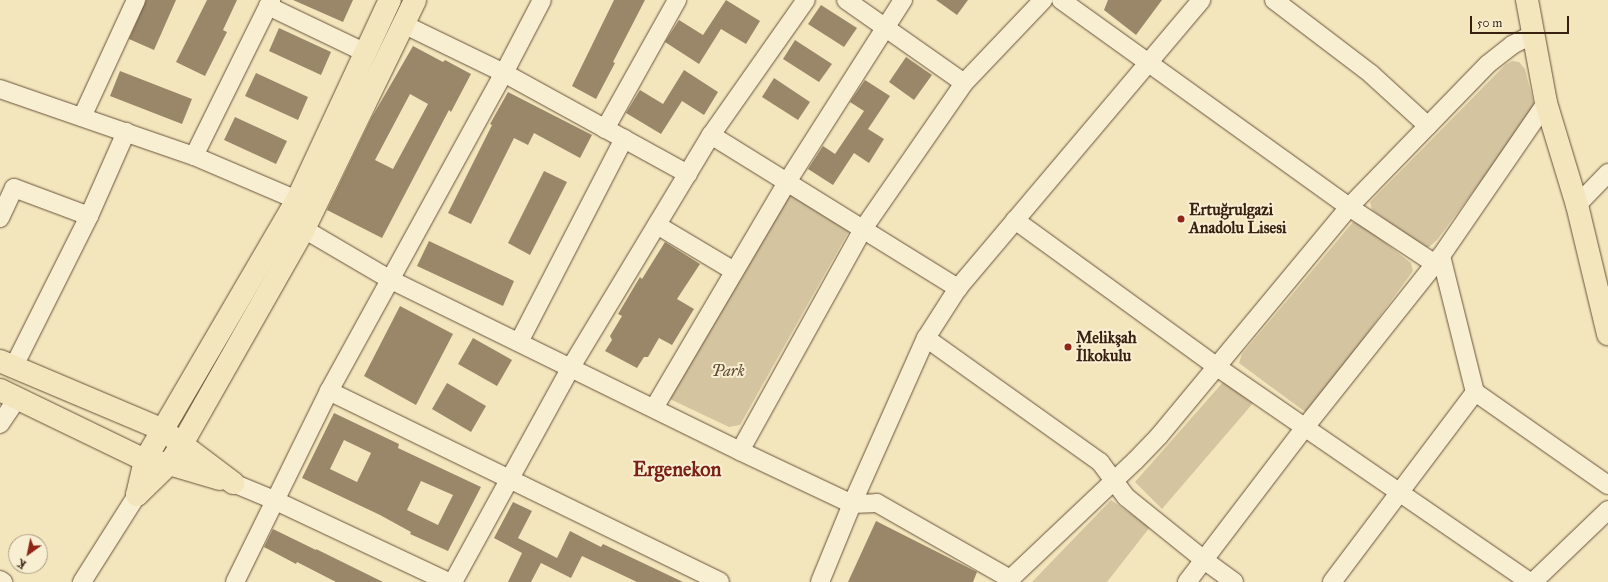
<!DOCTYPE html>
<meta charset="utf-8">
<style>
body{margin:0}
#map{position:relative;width:1608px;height:582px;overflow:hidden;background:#f4e6bc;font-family:"IM FELL Great Primer",serif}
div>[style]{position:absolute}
.green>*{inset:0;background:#d4c49f}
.building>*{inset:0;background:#9a8769}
.roads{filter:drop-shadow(0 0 1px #67523b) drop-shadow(0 0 1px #67523b)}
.minor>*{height:18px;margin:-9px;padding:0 9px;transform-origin:9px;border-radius:9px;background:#f8efd3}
.major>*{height:22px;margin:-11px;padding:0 11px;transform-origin:11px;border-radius:11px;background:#f4e6bc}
.dots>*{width:11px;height:11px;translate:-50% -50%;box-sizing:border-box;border:2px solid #f8efd3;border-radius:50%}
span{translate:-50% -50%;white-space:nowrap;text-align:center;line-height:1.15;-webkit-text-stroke:4px #f8efd3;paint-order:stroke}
.poi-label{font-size:16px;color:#382010;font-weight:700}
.left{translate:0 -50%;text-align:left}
.park-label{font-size:16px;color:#5f4934;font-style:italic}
.district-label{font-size:20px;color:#7a1f14;font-weight:700}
.north{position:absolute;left:8px;top:534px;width:40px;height:40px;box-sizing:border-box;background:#f8efd3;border:1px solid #ab9c85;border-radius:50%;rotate:213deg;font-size:11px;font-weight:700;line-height:16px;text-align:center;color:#382010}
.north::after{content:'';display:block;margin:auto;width:14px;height:18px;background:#8f2418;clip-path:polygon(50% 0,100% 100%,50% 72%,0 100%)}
.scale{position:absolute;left:1470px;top:16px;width:99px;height:18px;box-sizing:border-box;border:2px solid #382010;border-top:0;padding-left:5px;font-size:12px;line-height:14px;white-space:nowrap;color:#382010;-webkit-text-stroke:3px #f8efd3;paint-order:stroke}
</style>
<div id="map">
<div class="green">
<i style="clip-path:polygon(1512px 61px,1519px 62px,1525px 69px,1535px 109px,1437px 240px,1429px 247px,1425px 247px,1372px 210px,1370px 202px,1505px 65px)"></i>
<i style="clip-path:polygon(789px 193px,850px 229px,740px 425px,729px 427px,670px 399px)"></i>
<i style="clip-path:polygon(1353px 222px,1360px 223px,1411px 263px,1413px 271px,1308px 414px,1239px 363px,1242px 354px)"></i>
<i style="clip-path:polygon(1224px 381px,1254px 402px,1162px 509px,1135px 482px)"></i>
<i style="clip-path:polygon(1111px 500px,1150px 527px,1107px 582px,1032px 582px)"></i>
</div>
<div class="building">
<i style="clip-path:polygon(146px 0,176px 0,154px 50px,129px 39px)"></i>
<i style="clip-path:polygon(207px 0,237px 0,223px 30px,227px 32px,205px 76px,176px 62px)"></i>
<i style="clip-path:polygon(293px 0,353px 0,343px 22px)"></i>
<i style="clip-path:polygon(614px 0,645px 0,613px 62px,615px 63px,596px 99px,572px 86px)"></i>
<i style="clip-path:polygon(726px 0,760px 21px,746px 44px,721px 29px,699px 64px,665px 42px,679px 20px,703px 35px)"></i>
<i style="clip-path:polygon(936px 0,968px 0,957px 15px)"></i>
<i style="clip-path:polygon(1108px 0,1162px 0,1136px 35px,1104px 10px)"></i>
<i style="clip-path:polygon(821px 5px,857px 28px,844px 47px,808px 24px)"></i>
<i style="clip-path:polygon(279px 28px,331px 52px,321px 75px,269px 51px)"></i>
<i style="clip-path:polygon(795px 40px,832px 64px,819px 82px,783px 59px)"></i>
<i style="clip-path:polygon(evenodd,413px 46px,443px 62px,445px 60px,471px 74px,451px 112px,449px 110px,382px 238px,327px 210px,372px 117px,413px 46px,410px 94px,428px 104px,393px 169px,375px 160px,410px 94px)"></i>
<i style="clip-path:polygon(906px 57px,932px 75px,914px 100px,889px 82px)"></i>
<i style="clip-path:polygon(684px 70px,718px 92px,704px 115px,682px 101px,661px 134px,626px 113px,640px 90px,663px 104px)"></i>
<i style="clip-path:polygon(120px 71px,192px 99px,182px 124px,110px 96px)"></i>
<i style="clip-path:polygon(256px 73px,308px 97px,298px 120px,245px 96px)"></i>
<i style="clip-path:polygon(774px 78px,810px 102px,798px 120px,762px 97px)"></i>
<i style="clip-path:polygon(865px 80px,890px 96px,868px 129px,884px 139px,869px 163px,854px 153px,833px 185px,808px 169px,823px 146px,835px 154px,864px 111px,850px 102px)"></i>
<i style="clip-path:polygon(508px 92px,592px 135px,580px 158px,534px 133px,528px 145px,514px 138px,471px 224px,448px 213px,492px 125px,490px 124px)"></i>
<i style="clip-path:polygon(235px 117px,287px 141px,276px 164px,224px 140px)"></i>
<i style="clip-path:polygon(544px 171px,567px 182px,530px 255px,508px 243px)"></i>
<i style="clip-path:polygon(429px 241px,514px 281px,503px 306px,417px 266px)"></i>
<i style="clip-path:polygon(665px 242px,700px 264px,677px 299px,694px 309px,672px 345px,659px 338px,648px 357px,644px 357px,637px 368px,605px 351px,612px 340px,610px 336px,622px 316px,618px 314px,640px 277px,642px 279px)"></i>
<i style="clip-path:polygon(400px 306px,453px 334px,416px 405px,364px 376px)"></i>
<i style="clip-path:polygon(473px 338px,512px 360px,497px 386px,458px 364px)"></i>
<i style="clip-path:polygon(447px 383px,486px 406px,471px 432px,432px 409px)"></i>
<i style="clip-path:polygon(evenodd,334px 413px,399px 444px,398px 448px,481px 487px,448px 551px,410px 534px,411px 532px,380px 515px,302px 478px,334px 413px,344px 440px,371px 453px,357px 482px,330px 469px,344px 440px,334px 413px,421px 481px,453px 495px,438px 525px,407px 510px,421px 481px)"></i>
<i style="clip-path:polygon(513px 502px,532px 511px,518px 538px,557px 558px,570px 531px,601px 547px,603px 544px,683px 582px,637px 582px,582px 556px,571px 578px,541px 563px,531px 582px,508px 582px,522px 553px,494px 538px)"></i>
<i style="clip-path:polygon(876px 521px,977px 572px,973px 582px,848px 582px)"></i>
<i style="clip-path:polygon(273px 529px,316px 550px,316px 549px,383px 582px,336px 582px,297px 562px,296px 564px,264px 547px)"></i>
</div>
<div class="roads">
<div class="minor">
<i style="left:846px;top:0;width:144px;rotate:35.1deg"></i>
<i style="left:1061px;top:0;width:355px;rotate:35.7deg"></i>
<i style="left:1349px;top:207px;width:103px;rotate:33.5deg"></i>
<i style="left:1274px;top:0;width:122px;rotate:37.3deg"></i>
<i style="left:1371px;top:74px;width:77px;rotate:42.4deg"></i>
<i style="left:268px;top:6px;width:109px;rotate:25.6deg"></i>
<i style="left:403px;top:24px;width:112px;rotate:25.9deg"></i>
<i style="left:504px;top:73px;width:210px;rotate:28.8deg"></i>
<i style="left:0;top:89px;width:205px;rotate:19.1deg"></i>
<i style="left:194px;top:156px;width:112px;rotate:23.1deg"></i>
<i style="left:297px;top:200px;width:12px;rotate:35deg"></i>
<i style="left:82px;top:117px;width:129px;rotate:-65.2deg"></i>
<i style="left:605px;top:129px;width:148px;rotate:-60.8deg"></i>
<i style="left:711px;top:135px;width:291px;rotate:31.8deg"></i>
<i style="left:194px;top:156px;width:174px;rotate:-63.7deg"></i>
<i style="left:1577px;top:205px;width:45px;rotate:-45.9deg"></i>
<i style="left:0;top:218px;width:33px;rotate:-65deg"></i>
<i style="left:14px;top:188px;width:80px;rotate:20.5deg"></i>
<i style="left:1015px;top:220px;width:250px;rotate:36deg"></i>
<i style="left:1217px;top:367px;width:380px;rotate:34.5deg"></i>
<i style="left:292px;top:222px;width:115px;rotate:30.4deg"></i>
<i style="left:391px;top:280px;width:389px;rotate:26.1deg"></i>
<i style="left:740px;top:451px;width:124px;rotate:25.3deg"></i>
<i style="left:852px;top:504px;width:25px;rotate:-2deg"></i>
<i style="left:877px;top:503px;width:153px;rotate:29.7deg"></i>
<i style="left:657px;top:225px;width:90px;rotate:30.9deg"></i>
<i style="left:1441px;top:256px;width:140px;rotate:76deg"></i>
<i style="left:1475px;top:392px;width:162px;rotate:35deg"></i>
<i style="left:926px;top:338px;width:214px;rotate:35.5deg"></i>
<i style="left:1100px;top:462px;width:44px;rotate:53.4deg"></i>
<i style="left:1126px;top:497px;width:100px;rotate:38.9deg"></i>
<i style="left:1204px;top:560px;width:37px;rotate:36deg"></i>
<i style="left:519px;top:342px;width:229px;rotate:-62.7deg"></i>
<i style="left:14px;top:366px;width:168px;rotate:-63.4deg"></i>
<i style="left:89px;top:216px;width:92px;rotate:-66.2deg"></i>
<i style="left:329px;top:391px;width:435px;rotate:26deg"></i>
<i style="left:654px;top:408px;width:262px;rotate:-59.5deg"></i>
<i style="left:787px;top:182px;width:216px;rotate:-57.5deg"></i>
<i style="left:0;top:424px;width:32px;rotate:-56deg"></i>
<i style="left:740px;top:451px;width:254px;rotate:-61deg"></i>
<i style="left:863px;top:229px;width:178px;rotate:-55.3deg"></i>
<i style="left:964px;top:83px;width:115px;rotate:-46.4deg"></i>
<i style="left:233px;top:483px;width:44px;rotate:22.5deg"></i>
<i style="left:274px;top:500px;width:192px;rotate:25.2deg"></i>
<i style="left:0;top:580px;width:4px;rotate:34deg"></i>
<i style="left:82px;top:582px;width:103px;rotate:-57.7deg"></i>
<i style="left:235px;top:582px;width:213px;rotate:-63.8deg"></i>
<i style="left:329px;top:391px;width:363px;rotate:-61.2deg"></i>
<i style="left:504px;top:73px;width:82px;rotate:-62.5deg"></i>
<i style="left:453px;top:582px;width:245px;rotate:-61.2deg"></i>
<i style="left:571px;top:367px;width:271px;rotate:-58.9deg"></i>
<i style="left:711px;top:135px;width:165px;rotate:-54.9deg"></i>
<i style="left:820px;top:582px;width:84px;rotate:-67.7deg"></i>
<i style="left:852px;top:504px;width:182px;rotate:-66deg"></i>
<i style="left:926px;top:338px;width:59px;rotate:-57.4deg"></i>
<i style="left:958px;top:288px;width:377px;rotate:-49.8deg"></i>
<i style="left:1007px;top:582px;width:176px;rotate:-43.4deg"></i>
<i style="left:1135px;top:461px;width:35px;rotate:-46deg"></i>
<i style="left:1159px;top:436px;width:298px;rotate:-50.3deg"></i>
<i style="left:1349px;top:207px;width:199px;rotate:-45.8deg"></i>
<i style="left:1488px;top:64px;width:31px;rotate:-38deg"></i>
<i style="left:1512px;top:45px;width:22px;rotate:-27deg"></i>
<i style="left:1187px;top:582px;width:196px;rotate:-52.7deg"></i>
<i style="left:1306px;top:426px;width:217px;rotate:-51.5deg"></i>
<i style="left:1441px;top:256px;width:186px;rotate:-55.5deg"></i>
<i style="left:1332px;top:582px;width:238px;rotate:-53deg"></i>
<i style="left:1533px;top:582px;width:104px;rotate:-43.8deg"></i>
</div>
<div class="major">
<i style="left:1527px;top:0;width:105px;rotate:79.5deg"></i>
<i style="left:1546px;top:103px;width:107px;rotate:73.1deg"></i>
<i style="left:1577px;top:205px;width:133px;rotate:76.5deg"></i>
<i style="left:0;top:361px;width:177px;rotate:22.9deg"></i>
<i style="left:163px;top:430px;width:88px;rotate:37.1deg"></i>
<i style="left:0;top:390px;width:161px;rotate:25.8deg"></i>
<i style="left:145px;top:460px;width:24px;rotate:9deg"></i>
<i style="left:169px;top:464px;width:53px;rotate:16.4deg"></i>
<i style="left:137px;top:495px;width:45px;rotate:-44.1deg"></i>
<i style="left:169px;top:464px;width:24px;rotate:-57deg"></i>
<i style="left:182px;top:444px;width:247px;rotate:-60.4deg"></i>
<i style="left:304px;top:229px;width:254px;rotate:-64.1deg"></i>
<i style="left:137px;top:495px;width:36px;rotate:-77deg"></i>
<i style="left:145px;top:460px;width:301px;rotate:-59.7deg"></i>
<i style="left:297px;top:200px;width:221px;rotate:-65.1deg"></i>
</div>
</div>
<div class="dots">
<i style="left:1181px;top:219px;background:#8f2418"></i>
<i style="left:1068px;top:347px;background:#8f2418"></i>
</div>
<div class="poi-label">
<span class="left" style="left:1189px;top:219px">Ertuğrulgazi<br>Anadolu Lisesi</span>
<span class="left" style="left:1076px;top:347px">Melikşah<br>İlkokulu</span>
</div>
<div class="park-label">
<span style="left:728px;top:371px">Park</span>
</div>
<div class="district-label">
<span style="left:677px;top:469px">Ergenekon</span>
</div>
<div class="north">K</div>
<div class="scale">50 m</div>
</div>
